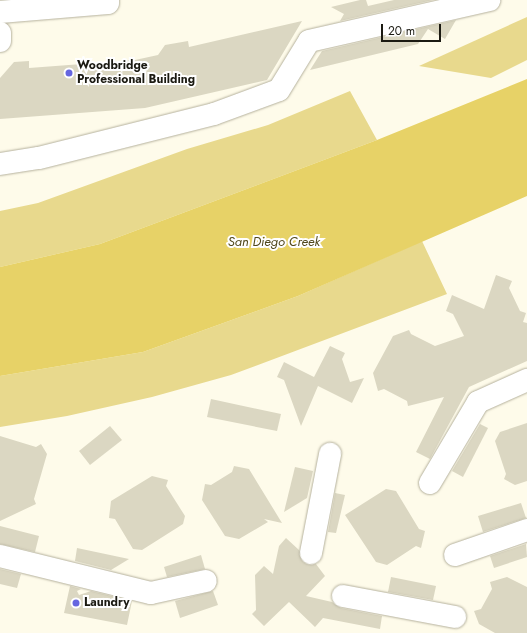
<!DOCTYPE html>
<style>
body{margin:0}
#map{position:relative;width:527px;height:633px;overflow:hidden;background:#fefbea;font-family:Jost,sans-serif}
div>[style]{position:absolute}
.green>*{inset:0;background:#e8d98d}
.water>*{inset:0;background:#e7d267}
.building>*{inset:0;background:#dbd7c2}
.roads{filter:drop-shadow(0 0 1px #b5b19d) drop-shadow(0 0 1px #b5b19d)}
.minor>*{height:22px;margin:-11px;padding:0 11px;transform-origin:11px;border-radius:11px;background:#fff}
.dots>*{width:11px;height:11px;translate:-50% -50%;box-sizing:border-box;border:2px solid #fff;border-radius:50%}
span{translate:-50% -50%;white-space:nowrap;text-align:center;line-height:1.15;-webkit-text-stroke:4px #fff;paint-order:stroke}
.poi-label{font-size:12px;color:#1b1a12;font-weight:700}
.left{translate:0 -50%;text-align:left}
.water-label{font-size:13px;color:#51481c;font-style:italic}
.scale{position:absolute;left:381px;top:24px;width:60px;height:18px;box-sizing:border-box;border:2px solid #1b1a12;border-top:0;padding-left:5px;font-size:12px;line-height:14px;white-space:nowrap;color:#1b1a12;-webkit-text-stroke:3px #fff;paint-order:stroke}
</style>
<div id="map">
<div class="green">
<i style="clip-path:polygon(527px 17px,527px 60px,491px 78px,419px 66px)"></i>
<i style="clip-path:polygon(350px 91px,377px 140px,100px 244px,0 267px,0 211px,38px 203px,187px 149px,268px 125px)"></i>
<i style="clip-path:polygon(422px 241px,447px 294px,231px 375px,152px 397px,67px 416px,0 427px,0 376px,143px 352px,298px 296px)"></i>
</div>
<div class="water">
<i style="clip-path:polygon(527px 79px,527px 196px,298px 296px,143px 352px,0 376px,0 267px,100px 244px,377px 140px)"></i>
</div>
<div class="building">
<i style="clip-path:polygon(360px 0,366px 0,368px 6px,394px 0,433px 0,340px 21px,344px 14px,331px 7px)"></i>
<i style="clip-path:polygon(456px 20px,445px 39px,428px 29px,418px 44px,310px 70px,322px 51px)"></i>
<i style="clip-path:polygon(302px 21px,267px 80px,145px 108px,0 119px,0 78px,14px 62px,29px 61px,29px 68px,135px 60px,158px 55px,165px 45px,188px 41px,189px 47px)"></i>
<i style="clip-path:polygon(496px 275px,512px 281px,509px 288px,520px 311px,526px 313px,523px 322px,527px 323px,527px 361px,469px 387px,430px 459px,416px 452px,444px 397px,408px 406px,407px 401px,384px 389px,378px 391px,373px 373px,393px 336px,409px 330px,411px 334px,435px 346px,464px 336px,453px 314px,446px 311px,452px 295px,484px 309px)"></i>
<i style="clip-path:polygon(330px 346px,345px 353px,342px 359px,350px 382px,364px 378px,352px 403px,318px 386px,301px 426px,284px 380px,277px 377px,284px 362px,314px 377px)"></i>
<i style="clip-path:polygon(211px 399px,281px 414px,277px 431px,207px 417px)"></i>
<i style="clip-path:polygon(527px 423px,527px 481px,515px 485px,504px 479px,506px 474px,495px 441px,500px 432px)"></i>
<i style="clip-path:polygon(480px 424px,488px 428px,463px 477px,452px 471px)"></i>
<i style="clip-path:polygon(110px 426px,122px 440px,90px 465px,79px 451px)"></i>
<i style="clip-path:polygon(0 436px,36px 447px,41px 444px,47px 454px,34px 499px,36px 504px,0 521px)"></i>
<i style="clip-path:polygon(234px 466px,249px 469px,282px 523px,264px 519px,268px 522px,239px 539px,225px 536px,202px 500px,205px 484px,211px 485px,232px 472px)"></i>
<i style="clip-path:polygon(295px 467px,313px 471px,307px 498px,284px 512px)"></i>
<i style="clip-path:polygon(152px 476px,168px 480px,166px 486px,185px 516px,183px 524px,142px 550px,133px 549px,115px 519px,109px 518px,111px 501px)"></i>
<i style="clip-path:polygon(386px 489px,396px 491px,419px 529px,425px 531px,421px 548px,416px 546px,387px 565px,376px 562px,345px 515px)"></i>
<i style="clip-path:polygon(335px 493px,345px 495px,336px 533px,328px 532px)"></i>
<i style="clip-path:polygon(521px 503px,526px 518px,483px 532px,478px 516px)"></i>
<i style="clip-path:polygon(0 526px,39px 536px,35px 552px,0 544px)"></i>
<i style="clip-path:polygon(286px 538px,299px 550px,303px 562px,309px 565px,316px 564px,325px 576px,306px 596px,332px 602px,341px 608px,382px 616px,380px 629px,323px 618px,315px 627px,289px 602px,264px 626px,252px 614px,256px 610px,255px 575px,264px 566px,273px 574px,279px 546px)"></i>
<i style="clip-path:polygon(526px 544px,527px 557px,494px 568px,490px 556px)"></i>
<i style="clip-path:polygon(77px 548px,129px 559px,111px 570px,75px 561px)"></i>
<i style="clip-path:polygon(201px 555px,205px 569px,167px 577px,164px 567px)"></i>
<i style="clip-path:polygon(0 569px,21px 574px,17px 588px,0 584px)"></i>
<i style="clip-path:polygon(391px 577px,436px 586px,433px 600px,388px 592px)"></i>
<i style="clip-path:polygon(507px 577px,527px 587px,527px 633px,495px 633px,479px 624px,474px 611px,481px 609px,492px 589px,490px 582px)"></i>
<i style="clip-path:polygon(70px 586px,81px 589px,77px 591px,79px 595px,91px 591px,132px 601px,127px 625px,64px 613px)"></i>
<i style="clip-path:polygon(213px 591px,218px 605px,180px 618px,175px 601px)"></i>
</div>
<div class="roads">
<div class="minor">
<i style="left:0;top:12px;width:108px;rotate:-4.8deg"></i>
<i style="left:108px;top:3px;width:3px;rotate:-90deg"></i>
<i style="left:0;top:33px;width:8px;rotate:90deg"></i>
<i style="left:0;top:164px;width:39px;rotate:-9deg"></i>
<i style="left:39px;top:158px;width:180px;rotate:-14.1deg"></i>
<i style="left:214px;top:114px;width:69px;rotate:-20.3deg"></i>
<i style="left:279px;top:90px;width:57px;rotate:-58.5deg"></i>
<i style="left:309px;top:41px;width:185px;rotate:-12.8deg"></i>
<i style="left:430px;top:483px;width:94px;rotate:-59.3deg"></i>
<i style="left:478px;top:402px;width:54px;rotate:-24.2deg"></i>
<i style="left:311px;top:553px;width:101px;rotate:-79.1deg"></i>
<i style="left:455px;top:555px;width:76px;rotate:-19.1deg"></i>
<i style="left:0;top:556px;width:155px;rotate:13.8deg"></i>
<i style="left:151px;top:593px;width:56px;rotate:-12.3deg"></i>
<i style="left:343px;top:596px;width:114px;rotate:10.6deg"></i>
</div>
</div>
<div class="dots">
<i style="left:69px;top:73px;background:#6666e0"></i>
<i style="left:76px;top:603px;background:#6666e0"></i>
</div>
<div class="poi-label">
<span class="left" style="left:77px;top:73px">Woodbridge<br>Professional Building</span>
<span class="left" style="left:84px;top:603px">Laundry</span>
</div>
<div class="water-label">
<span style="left:274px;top:242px">San Diego Creek</span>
</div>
<div class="scale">20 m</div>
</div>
